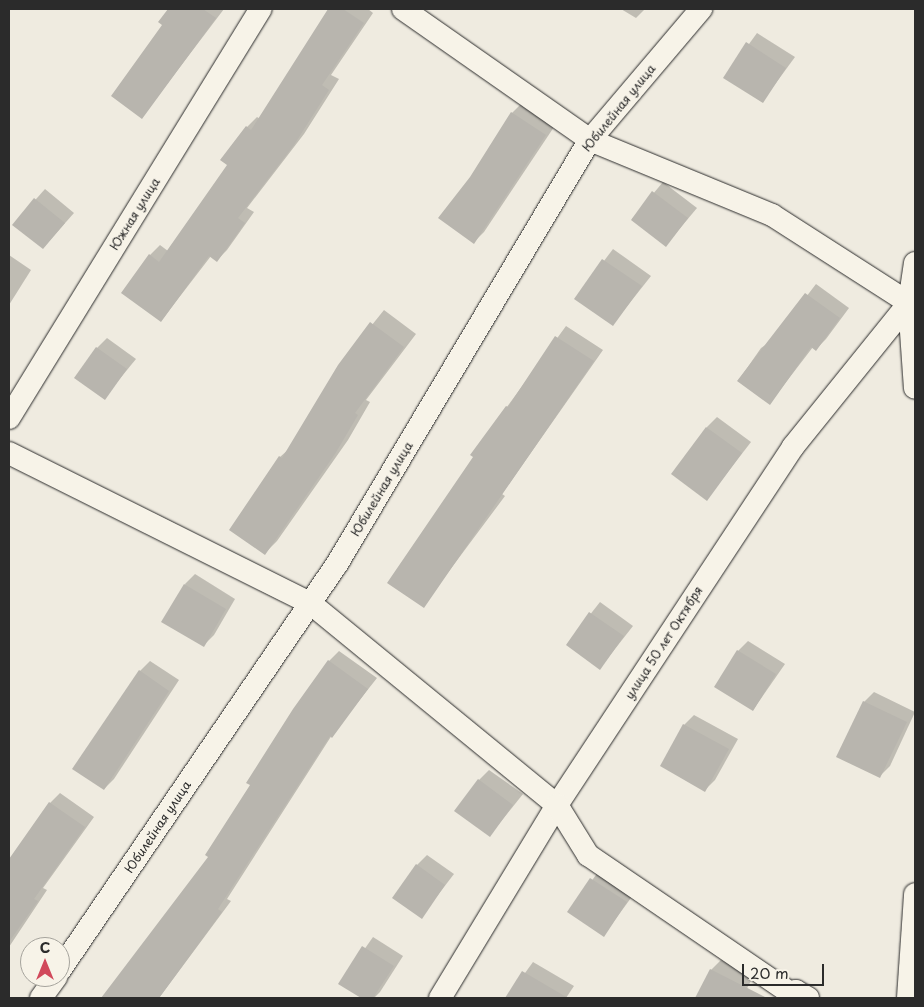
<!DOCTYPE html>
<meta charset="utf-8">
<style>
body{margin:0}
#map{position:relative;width:924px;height:1007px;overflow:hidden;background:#efebe0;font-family:"Playpen Sans",sans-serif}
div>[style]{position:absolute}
.shadow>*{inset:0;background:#0003}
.building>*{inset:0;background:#b8b5ae}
.roads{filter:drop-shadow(0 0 1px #2b2b2b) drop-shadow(0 0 1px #2b2b2b)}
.minor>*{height:22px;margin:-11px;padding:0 11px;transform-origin:11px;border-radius:11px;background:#f7f3e8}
span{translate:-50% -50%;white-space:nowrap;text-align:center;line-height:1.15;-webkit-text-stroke:4px #f7f3e8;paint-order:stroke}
.street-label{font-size:12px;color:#2b2b2b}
.frame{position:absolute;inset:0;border:10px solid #2b2b2b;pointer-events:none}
.north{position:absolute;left:20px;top:937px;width:50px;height:50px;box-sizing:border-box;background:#f7f3e8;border:1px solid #a5a39c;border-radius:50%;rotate:0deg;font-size:14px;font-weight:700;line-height:20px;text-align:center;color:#2b2b2b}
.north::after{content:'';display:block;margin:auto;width:18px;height:22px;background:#d1495b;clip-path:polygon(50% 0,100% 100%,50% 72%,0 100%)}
.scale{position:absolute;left:742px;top:964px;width:82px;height:22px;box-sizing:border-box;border:2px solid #2b2b2b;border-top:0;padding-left:6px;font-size:15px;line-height:18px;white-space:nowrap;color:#2b2b2b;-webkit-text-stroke:4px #f7f3e8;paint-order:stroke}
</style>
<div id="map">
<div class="shadow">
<i style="clip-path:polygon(170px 9px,224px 9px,142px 117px,164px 25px,160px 22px)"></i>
<i style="clip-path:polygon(330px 9px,368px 9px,373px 13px,331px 75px,339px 79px,304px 134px,247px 208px,254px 212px,227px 250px,217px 260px,211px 256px,161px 321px,150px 255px,160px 245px,168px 251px,229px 165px,222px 160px,247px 127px,257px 117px,260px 119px)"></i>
<i style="clip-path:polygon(621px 9px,645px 9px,636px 18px)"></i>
<i style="clip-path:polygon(757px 33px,795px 57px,762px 102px,725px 77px)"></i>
<i style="clip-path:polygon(522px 103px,556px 124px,484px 232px,474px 242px,471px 178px,512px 113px)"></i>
<i style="clip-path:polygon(663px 182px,697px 208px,666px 245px,632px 219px)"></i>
<i style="clip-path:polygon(45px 189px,74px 213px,43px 248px,14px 224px)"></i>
<i style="clip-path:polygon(613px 249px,651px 276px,613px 324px,576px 298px)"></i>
<i style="clip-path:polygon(9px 255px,31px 270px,9px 305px)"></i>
<i style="clip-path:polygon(816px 284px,849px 308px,826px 339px,816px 349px,813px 347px,770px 403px,738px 381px,761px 348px,773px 340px)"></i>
<i style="clip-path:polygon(384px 310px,416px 334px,366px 400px,370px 402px,348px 440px,277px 541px,265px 553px,280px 457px,290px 448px,339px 366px)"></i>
<i style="clip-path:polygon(566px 326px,603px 350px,502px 494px,505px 496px,423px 606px,474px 456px,472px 455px)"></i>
<i style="clip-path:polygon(107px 338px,136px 359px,104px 398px,97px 348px)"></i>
<i style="clip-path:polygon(717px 417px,751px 442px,707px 499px,707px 427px)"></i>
<i style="clip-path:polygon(195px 574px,235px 599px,214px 635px,204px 645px,185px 584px)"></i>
<i style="clip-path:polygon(600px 602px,633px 626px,600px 668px,567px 644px)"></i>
<i style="clip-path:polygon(748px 641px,785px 664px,753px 710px,738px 651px)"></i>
<i style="clip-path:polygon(339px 651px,377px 678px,332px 735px,227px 899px,231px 901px,159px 998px,106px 998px,104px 996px,210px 857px,329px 661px)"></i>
<i style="clip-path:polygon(150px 661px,179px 680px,114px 779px,104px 789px,140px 671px)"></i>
<i style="clip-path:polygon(874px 692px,915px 712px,890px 766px,880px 776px,864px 702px)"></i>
<i style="clip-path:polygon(694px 715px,738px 739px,715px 780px,705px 790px,684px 725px)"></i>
<i style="clip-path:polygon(489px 770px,523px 794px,490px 835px,479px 780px)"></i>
<i style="clip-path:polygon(60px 793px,94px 817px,43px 888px,47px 890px,9px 947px,9px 867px,50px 803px)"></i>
<i style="clip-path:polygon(427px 855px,454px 874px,421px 917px,417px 865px)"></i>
<i style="clip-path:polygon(601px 868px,636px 891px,604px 935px,569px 912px)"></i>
<i style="clip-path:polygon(373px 937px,403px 956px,380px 992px,374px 998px,363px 998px,340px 984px)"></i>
<i style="clip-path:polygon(721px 960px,753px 977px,742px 998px,697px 998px,711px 970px)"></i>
<i style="clip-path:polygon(533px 962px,574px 986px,566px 998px,507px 998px)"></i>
</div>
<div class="building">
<i style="clip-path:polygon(168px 9px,203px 9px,216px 18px,142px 119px,111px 96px,162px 25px,158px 22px)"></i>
<i style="clip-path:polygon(328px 9px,343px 9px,364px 23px,322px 85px,329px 90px,294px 145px,238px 218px,245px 223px,217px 262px,209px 256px,161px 322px,121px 293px,149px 254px,159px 262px,227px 165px,220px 160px,246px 126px,251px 130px)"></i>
<i style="clip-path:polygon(746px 42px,786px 68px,763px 103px,723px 78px)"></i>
<i style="clip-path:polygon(511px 112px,546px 135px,474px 244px,438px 218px,470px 177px)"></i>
<i style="clip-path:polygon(652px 191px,688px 218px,666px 247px,631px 220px)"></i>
<i style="clip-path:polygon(34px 198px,65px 223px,43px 249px,12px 225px)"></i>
<i style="clip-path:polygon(602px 259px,642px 286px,613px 326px,574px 299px)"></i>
<i style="clip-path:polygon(805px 293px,840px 318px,816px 351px,811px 347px,770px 405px,737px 381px)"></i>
<i style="clip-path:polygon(370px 322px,404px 347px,355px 413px,358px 415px,335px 454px,265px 555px,229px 530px,279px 456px,282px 458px,338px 365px)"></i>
<i style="clip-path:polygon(555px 336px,594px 361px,424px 608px,387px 583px,473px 457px,470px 455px,506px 406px,508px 407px)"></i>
<i style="clip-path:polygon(96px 347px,127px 369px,105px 400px,74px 378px)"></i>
<i style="clip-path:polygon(706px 427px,742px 453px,707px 501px,671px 474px)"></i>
<i style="clip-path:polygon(184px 584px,226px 609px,204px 647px,161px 622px)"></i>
<i style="clip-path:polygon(589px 612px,624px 636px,600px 670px,566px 645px)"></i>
<i style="clip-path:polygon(737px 650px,776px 674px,753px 711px,714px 687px)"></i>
<i style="clip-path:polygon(328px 660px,368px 689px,332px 738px,330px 736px,218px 909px,222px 912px,159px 998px,101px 998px,208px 857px,205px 855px,250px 785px,246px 783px,293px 709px)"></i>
<i style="clip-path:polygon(139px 670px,169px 691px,104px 790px,72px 769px)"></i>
<i style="clip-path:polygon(863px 701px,907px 722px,880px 778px,836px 757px)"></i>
<i style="clip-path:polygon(683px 724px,729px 749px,705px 792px,660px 766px)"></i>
<i style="clip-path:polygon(478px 779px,513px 805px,490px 837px,454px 811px)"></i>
<i style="clip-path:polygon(49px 802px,85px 827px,34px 899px,38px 901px,9px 942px,9px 859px)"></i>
<i style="clip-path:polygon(416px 864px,445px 885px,422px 919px,392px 898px)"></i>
<i style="clip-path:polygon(590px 878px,627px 902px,604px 937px,567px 912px)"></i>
<i style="clip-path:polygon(362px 946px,394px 966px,373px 998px,361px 998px,338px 984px)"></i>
<i style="clip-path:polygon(710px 969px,767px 998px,695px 998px)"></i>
<i style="clip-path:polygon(522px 971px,568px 998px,505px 998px)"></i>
</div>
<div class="roads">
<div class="minor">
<i style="left:403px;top:9px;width:228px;rotate:35deg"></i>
<i style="left:590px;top:140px;width:197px;rotate:22.4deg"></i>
<i style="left:772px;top:215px;width:163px;rotate:32.7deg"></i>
<i style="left:909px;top:303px;width:185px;rotate:128.9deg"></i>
<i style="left:793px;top:447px;width:429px;rotate:123.4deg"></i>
<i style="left:557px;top:805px;width:226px;rotate:121.2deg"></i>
<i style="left:915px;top:263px;width:40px;rotate:98.5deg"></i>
<i style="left:909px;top:303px;width:85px;rotate:86deg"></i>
<i style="left:9px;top:418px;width:480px;rotate:-58.4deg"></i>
<i style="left:9px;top:453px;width:336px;rotate:26.5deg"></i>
<i style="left:310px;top:603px;width:319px;rotate:39.3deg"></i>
<i style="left:557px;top:805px;width:59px;rotate:58.2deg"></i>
<i style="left:588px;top:855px;width:250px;rotate:34.3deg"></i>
<i style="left:795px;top:996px;width:5px;rotate:-79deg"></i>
<i style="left:796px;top:991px;width:14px;rotate:30deg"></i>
<i style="left:60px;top:970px;width:491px;rotate:-55.7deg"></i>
<i style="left:337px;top:564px;width:494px;rotate:-59.2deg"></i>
<i style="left:590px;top:140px;width:172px;rotate:-49.7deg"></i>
<i style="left:41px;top:998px;width:26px;rotate:-54deg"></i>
<i style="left:908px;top:998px;width:104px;rotate:-86.1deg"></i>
</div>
</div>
<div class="street-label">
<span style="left:619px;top:108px;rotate:-51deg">Юбилейная улица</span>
<span style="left:135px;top:214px;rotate:-58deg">Южная улица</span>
<span style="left:382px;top:489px;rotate:-59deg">Юбилейная улица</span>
<span style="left:664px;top:643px;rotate:-57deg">улица 50 лет Октября</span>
<span style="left:158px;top:827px;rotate:-56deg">Юбилейная улица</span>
</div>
<div class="frame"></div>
<div class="north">С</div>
<div class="scale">20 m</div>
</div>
